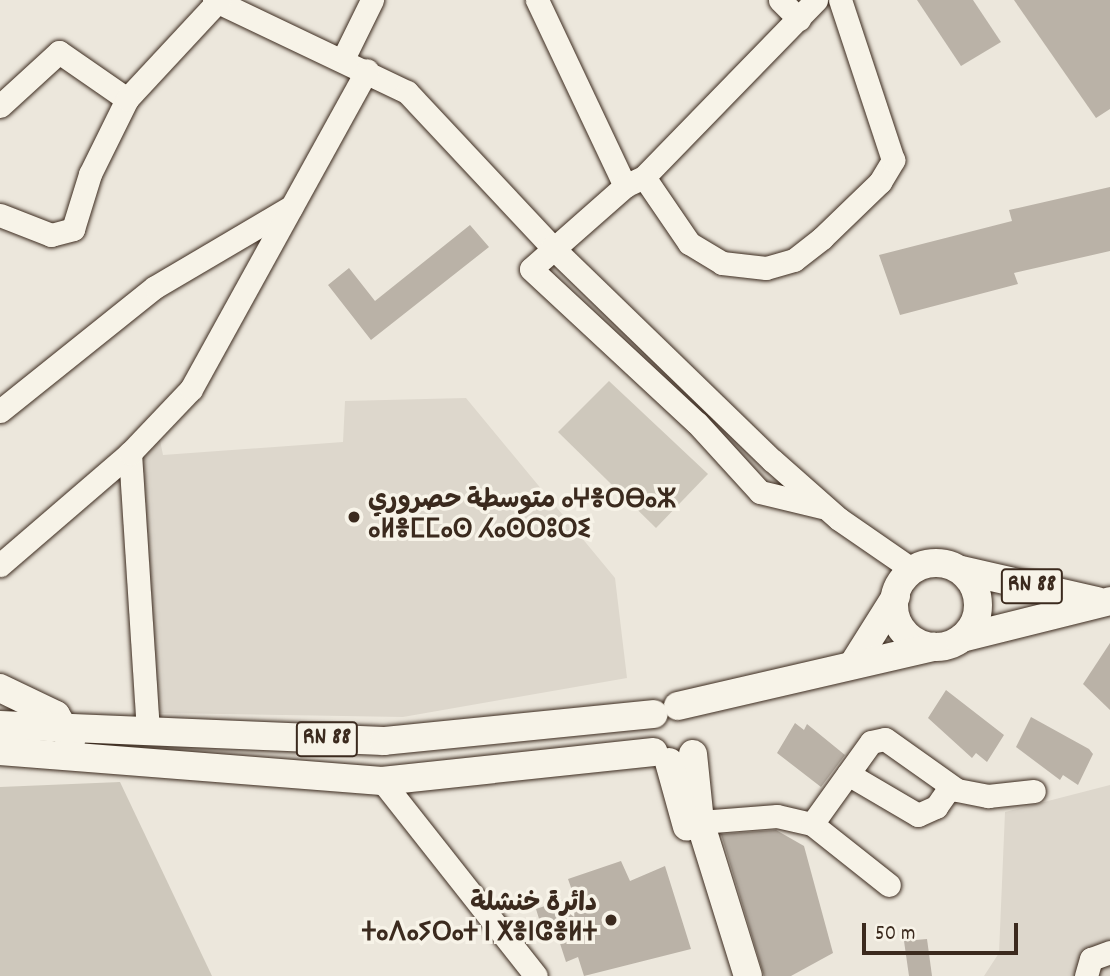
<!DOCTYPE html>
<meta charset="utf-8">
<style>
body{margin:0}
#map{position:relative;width:1110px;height:976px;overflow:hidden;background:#ece7dc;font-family:Dekko,"Playpen Sans Arabic","Noto Sans Tifinagh",sans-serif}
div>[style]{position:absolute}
.built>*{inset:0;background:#ddd7cc}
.green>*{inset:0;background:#cec8bc}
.building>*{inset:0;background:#bab2a7}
.roads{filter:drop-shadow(0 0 2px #3b2a1e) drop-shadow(0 0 2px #3b2a1e)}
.minor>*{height:23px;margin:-11.5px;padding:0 11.5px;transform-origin:11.5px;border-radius:11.5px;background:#f7f3e8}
.major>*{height:28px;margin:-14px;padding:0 14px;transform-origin:14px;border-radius:14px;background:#f7f3e8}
.major>.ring{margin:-14px;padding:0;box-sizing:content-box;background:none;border:28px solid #f7f3e8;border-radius:50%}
.dots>*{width:19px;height:19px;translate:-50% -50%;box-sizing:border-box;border:4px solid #f7f3e8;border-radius:50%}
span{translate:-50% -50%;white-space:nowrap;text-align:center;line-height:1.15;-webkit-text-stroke:7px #f7f3e8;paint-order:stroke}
.shield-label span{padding:2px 5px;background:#f7f3e8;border:2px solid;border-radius:5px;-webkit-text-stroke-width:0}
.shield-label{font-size:24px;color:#3b2a1e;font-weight:700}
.poi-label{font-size:26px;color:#3b2a1e;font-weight:700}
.left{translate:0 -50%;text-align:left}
.right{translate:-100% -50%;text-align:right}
.scale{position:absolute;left:862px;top:923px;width:156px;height:32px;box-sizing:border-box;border:4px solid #3b2a1e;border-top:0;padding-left:9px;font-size:21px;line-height:24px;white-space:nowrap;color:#3b2a1e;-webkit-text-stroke:5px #f7f3e8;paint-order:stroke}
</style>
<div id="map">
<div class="built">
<i style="clip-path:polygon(466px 398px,615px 578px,627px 678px,403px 717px,156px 713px,139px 453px,159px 435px,163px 455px,343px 442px,345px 401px)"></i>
<i style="clip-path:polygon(1110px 785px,1110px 976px,984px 976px,999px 953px,1005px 812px)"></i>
</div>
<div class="green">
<i style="clip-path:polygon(609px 381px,708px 474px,656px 528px,558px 432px)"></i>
<i style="clip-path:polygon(120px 782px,212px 976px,0 976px,0 787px)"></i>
</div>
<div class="building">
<i style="clip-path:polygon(917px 0,973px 0,1001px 42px,961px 66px)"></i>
<i style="clip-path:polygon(1014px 0,1110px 0,1110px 109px,1096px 118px)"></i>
<i style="clip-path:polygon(1110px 187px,1110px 251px,1014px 273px,1018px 284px,900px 315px,879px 255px,1012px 221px,1009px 210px)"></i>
<i style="clip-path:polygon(470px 225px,489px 247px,371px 340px,328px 285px,349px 268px,375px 301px)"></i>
<i style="clip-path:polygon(1110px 643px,1110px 710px,1083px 684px)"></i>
<i style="clip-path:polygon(946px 690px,1004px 735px,987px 762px,976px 753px,972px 758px,928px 718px)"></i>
<i style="clip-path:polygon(1031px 717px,1089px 749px,1093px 754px,1078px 785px,1063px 775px,1060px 780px,1016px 747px)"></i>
<i style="clip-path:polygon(795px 723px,804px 730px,807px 724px,845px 755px,821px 787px,777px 753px)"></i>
<i style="clip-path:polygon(776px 830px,804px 846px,833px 953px,791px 976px,764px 976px,721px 834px)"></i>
<i style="clip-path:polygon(621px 861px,630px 881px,665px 866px,691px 949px,584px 976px,578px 957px,566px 962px,556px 931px,544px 935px,536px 909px,574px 896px,568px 879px)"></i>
<i style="clip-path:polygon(927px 939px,932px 976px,909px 976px,904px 941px)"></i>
</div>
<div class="roads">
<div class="minor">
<i style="left:214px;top:0;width:214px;rotate:25.5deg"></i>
<i style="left:407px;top:92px;width:212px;rotate:46.9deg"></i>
<i style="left:552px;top:247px;width:306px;rotate:44.1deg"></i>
<i style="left:772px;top:460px;width:89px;rotate:41.4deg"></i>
<i style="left:839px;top:519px;width:90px;rotate:34.6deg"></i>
<i style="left:537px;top:0;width:206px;rotate:64.7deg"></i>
<i style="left:780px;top:0;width:27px;rotate:45deg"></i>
<i style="left:816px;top:0;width:247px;rotate:134.2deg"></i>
<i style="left:644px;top:177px;width:21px;rotate:155deg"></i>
<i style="left:625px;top:186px;width:125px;rotate:138.6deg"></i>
<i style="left:531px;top:269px;width:226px;rotate:42.9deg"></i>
<i style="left:697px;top:423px;width:93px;rotate:47.6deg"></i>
<i style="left:760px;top:492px;width:64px;rotate:13.6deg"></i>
<i style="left:343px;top:59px;width:66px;rotate:-63.8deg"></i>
<i style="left:0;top:106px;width:80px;rotate:-42.5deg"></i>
<i style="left:59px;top:52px;width:83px;rotate:34.7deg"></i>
<i style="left:644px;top:177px;width:80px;rotate:55.7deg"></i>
<i style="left:689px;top:243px;width:39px;rotate:31deg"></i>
<i style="left:722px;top:263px;width:44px;rotate:6.5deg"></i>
<i style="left:766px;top:268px;width:29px;rotate:-16deg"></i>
<i style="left:794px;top:260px;width:36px;rotate:-38deg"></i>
<i style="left:822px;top:238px;width:81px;rotate:-44deg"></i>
<i style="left:880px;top:182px;width:26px;rotate:-59deg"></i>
<i style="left:893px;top:160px;width:169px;rotate:-108.3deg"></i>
<i style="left:0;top:215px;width:55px;rotate:21.4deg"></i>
<i style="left:51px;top:235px;width:23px;rotate:-15deg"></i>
<i style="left:73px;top:229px;width:58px;rotate:-72.8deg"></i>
<i style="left:90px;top:174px;width:84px;rotate:-63.7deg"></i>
<i style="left:127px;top:99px;width:135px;rotate:-47.1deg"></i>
<i style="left:0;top:411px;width:198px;rotate:-38.7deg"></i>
<i style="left:155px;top:287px;width:158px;rotate:-30.5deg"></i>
<i style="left:130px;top:453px;width:280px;rotate:86.3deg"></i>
<i style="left:0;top:565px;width:172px;rotate:-40.7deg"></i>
<i style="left:130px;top:453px;width:88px;rotate:-46.4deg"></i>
<i style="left:191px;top:389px;width:364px;rotate:-61.1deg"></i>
<i style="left:848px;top:774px;width:81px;rotate:30.4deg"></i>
<i style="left:918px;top:815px;width:20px;rotate:-24deg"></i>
<i style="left:936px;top:807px;width:24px;rotate:-55deg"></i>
<i style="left:382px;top:781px;width:248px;rotate:51.7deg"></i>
<i style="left:700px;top:822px;width:77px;rotate:-4.5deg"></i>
<i style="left:777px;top:816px;width:36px;rotate:13deg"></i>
<i style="left:812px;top:824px;width:98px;rotate:38.4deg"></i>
<i style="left:812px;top:824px;width:101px;rotate:-54.3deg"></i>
<i style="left:871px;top:742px;width:14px;rotate:-12deg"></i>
<i style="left:885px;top:739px;width:88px;rotate:35.3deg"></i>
<i style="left:957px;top:790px;width:32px;rotate:11deg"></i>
<i style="left:988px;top:796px;width:46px;rotate:-6.2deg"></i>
<i style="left:1086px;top:976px;width:18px;rotate:-74deg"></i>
<i style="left:1091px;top:959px;width:20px;rotate:-20deg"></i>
</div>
<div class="major">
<i class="ring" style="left:894px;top:563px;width:56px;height:56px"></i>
<i style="left:961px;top:570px;width:139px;rotate:12.8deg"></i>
<i style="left:962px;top:638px;width:153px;rotate:-14deg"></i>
<i style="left:854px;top:663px;width:79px;rotate:-57.9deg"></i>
<i style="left:0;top:688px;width:62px;rotate:25.7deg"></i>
<i style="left:56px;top:715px;width:30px;rotate:60deg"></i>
<i style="left:678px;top:706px;width:263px;rotate:-13deg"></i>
<i style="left:0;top:725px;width:384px;rotate:2.4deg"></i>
<i style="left:384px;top:741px;width:271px;rotate:-5.7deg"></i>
<i style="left:0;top:751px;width:383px;rotate:4.5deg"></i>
<i style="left:382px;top:781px;width:273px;rotate:-6.1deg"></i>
<i style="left:693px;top:754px;width:68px;rotate:84.1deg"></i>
<i style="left:700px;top:822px;width:161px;rotate:72.7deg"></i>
<i style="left:669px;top:762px;width:67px;rotate:74.5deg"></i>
</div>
</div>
<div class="dots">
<i style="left:354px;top:517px;background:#3b2a1e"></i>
<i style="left:611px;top:920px;background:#3b2a1e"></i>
</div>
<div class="shield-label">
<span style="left:1032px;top:586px">RN 88</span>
<span style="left:327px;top:739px">RN 88</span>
</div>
<div class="poi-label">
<span class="left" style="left:368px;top:517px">متوسطة حصروري ⴰⵖⴻⵔⴱⴰⵣ<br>ⴰⵍⴻⵎⵎⴰⵙ ⵃⴰⵙⵔⵓⵔⵉ</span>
<span class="right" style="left:597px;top:920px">دائرة خنشلة<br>ⵜⴰⴷⴰⵢⵔⴰⵜ ⵏ ⵅⴻⵏⵛⴻⵍⵜ</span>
</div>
<div class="scale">50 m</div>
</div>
